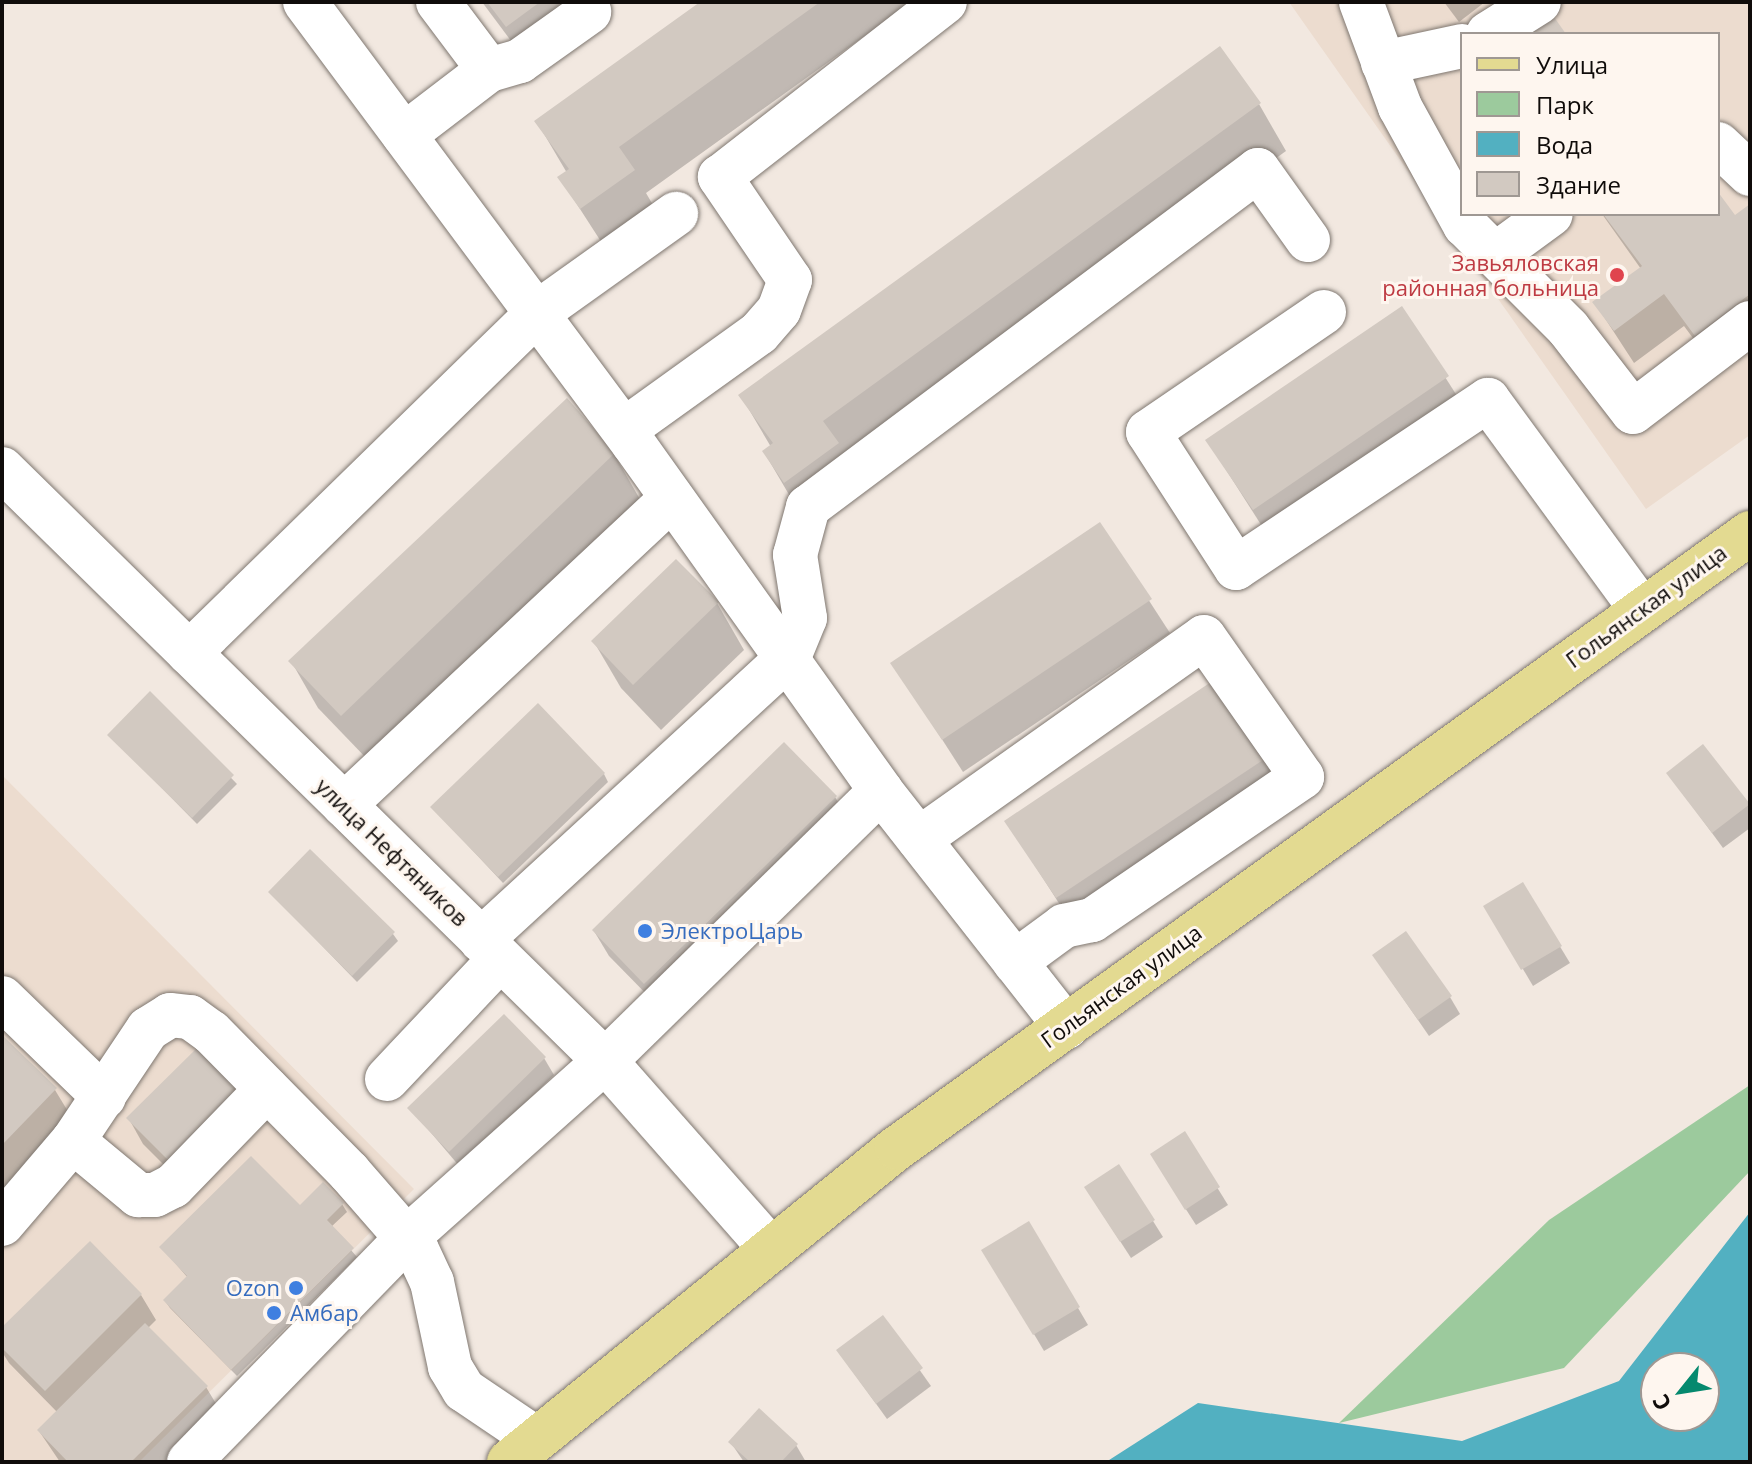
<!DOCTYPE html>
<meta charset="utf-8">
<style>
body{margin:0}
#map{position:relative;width:1752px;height:1464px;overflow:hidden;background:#f2e8e0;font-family:"Open Sans",sans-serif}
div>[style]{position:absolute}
.built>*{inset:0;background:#ecdccf}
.green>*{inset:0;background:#9cca9d}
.water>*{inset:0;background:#52b0c1}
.shadow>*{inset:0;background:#0003}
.building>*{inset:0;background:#d2c9c1}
.roads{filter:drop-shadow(0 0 2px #7f7770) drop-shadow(0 0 2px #7f7770)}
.minor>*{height:44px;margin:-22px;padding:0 22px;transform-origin:22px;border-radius:22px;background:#fff}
.major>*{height:44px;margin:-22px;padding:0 22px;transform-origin:22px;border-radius:22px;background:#e3da91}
.dots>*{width:22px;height:22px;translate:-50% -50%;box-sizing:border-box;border:4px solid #fef6ef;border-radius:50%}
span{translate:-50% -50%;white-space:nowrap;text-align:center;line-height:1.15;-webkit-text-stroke:6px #fef6ef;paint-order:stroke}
.health-label{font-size:22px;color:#be3a42}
.right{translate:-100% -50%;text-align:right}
.street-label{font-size:22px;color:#100c0a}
.shop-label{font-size:22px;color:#366cbe}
.left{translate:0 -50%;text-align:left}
.frame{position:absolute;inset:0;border:4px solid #100c0a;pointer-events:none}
.legend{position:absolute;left:1460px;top:32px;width:260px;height:184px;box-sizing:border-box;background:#fef6ef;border:2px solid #9f9893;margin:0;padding:10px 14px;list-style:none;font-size:24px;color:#100c0a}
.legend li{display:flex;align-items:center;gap:16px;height:40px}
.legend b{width:40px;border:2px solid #9f9893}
.north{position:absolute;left:1640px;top:1352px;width:80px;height:80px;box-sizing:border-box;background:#fef6ef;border:2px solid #9f9893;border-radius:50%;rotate:240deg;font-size:22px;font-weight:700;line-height:32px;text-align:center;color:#100c0a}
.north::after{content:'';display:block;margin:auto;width:28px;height:36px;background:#05896e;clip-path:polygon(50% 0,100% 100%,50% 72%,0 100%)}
</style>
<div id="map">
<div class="built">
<i style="clip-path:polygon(evenodd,1289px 2px,1750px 2px,1750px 435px,1646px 509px,1289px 2px,1462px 34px,1718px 34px,1718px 214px,1462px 214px,1462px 34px)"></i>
<i style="clip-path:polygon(2px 775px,414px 1189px,139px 1462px,2px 1462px)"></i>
</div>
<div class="green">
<i style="clip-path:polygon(1750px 1085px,1750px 1171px,1564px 1368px,1339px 1423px,1549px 1220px)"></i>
</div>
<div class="water">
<i style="clip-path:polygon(evenodd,1750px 1212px,1750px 1462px,1106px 1462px,1198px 1403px,1462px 1441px,1619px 1381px,1750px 1212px,1656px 1368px,1704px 1368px,1704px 1416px,1656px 1416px,1656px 1368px)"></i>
</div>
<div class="shadow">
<i style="clip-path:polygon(482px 2px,582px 2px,535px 73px)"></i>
<i style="clip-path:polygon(704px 2px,912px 2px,646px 193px,660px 217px,609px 254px,560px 178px,567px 173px,537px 122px)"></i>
<i style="clip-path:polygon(1444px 2px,1485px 2px,1459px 22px)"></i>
<i style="clip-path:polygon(1259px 104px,1286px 151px,850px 467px,791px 498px,764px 452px,771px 447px,741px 396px)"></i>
<i style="clip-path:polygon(1718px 196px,1735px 218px,1750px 206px,1750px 342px,1715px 368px,1684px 326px,1634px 363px,1595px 303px,1641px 269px,1602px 214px,1718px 214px)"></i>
<i style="clip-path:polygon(1401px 308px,1475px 424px,1281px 556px,1207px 440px)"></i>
<i style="clip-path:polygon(614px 454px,641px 501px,369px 761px,318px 708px,291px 661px)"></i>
<i style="clip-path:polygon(1100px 525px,1170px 633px,963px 772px,893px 663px)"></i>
<i style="clip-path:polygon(717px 603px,744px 650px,661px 730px,621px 688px,594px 642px)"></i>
<i style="clip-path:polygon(150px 694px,237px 784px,197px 824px,110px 735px)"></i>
<i style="clip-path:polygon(1264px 759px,1291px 806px,1085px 944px,1007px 822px)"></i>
<i style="clip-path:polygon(1668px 773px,1748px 805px,1750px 828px,1723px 848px)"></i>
<i style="clip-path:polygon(604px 774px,608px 782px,503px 883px,433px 808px)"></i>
<i style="clip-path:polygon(835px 797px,850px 822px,660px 1008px,609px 956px,594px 931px)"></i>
<i style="clip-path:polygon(1522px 884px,1570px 963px,1533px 986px,1486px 907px)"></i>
<i style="clip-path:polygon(270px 892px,393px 934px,398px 941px,357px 982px)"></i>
<i style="clip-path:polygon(1385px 972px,1450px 997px,1460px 1014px,1429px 1036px)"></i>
<i style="clip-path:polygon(2px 1038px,55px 1090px,75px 1123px,2px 1198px)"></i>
<i style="clip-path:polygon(199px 1049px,190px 1191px,143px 1144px,129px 1119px)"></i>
<i style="clip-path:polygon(544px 1058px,554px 1075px,460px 1167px,410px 1108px)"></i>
<i style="clip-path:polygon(1184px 1134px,1228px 1205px,1196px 1225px,1162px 1172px)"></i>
<i style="clip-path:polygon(342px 1204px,347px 1212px,331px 1227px,357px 1257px,237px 1376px,170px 1308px,165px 1301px,188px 1278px,162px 1248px,300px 1208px)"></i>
<i style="clip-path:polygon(1096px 1204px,1153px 1221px,1163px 1237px,1131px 1258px)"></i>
<i style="clip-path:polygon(1029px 1224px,1088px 1325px,1044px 1351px,984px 1250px)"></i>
<i style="clip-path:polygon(141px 1295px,156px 1320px,148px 1328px,206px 1387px,221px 1412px,171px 1462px,60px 1462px,39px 1431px,58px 1413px,9px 1363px,2px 1352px,2px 1330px)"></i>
<i style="clip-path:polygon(882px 1317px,931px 1386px,887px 1419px,838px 1351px)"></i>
<i style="clip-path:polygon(731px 1443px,796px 1445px,806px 1462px,744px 1462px)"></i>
</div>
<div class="building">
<i style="clip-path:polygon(487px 2px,540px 2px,506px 27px)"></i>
<i style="clip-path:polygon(700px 2px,820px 2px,619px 147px,635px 170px,580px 209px,557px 177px,569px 169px,534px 121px)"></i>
<i style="clip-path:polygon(1547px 7px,1566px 34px,1511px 34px)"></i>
<i style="clip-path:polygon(1220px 46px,1261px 103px,823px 421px,839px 443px,784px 483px,762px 451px,773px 443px,738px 395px)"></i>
<i style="clip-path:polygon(1718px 192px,1735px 215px,1750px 204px,1750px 294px,1695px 336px,1664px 294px,1614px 331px,1592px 302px,1642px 266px,1603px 214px,1718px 214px)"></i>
<i style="clip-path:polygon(1402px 306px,1449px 376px,1253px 510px,1205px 440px)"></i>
<i style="clip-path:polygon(567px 398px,615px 453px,341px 716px,288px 661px)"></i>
<i style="clip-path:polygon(1100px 522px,1152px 599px,942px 740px,890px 663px)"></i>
<i style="clip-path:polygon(676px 559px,719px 602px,633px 685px,591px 641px)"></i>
<i style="clip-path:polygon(1214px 680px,1266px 758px,1056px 898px,1004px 821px)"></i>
<i style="clip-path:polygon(150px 691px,234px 775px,192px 818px,107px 735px)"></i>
<i style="clip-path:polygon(538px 703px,605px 773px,498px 877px,430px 807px)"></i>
<i style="clip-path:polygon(784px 742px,837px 796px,644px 984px,592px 930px)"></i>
<i style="clip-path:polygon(1703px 744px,1750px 804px,1712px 833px,1666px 773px)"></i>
<i style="clip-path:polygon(310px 849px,395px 932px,352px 976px,268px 892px)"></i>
<i style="clip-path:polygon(1523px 882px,1562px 946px,1521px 970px,1483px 906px)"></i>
<i style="clip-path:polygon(1406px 931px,1452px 996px,1418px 1020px,1372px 955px)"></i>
<i style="clip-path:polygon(504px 1014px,546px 1057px,449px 1152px,407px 1108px)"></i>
<i style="clip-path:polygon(2px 1035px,57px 1088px,2px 1145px)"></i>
<i style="clip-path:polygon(199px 1046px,247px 1094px,174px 1166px,126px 1118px)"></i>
<i style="clip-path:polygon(1185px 1131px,1220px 1187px,1185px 1210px,1150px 1154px)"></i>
<i style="clip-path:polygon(251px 1156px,300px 1205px,323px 1182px,344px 1203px,327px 1220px,354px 1248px,231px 1370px,163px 1300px,187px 1276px,159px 1247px)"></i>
<i style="clip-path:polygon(1119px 1164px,1155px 1220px,1120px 1242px,1084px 1187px)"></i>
<i style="clip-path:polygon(1029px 1221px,1080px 1307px,1033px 1335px,981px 1250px)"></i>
<i style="clip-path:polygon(90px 1241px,142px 1294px,45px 1391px,2px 1348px,2px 1327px)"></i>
<i style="clip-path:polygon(883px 1315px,923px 1368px,876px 1404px,836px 1350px)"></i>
<i style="clip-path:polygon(145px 1323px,208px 1386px,131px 1462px,68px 1462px,37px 1430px)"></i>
<i style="clip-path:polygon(759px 1408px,798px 1444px,781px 1462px,750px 1462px,728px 1442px)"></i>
</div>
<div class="roads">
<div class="minor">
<i style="left:305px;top:2px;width:550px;rotate:53.36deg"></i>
<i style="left:633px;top:443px;width:427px;rotate:54.5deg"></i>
<i style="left:881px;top:791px;width:300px;rotate:51.9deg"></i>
<i style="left:1361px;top:2px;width:112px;rotate:69.6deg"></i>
<i style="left:1400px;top:107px;width:135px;rotate:61.2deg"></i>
<i style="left:1465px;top:225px;width:146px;rotate:45deg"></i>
<i style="left:1568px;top:328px;width:106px;rotate:52.3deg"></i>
<i style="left:1633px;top:412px;width:147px;rotate:-37.3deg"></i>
<i style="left:1488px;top:34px;width:60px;rotate:-32.1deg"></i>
<i style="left:1383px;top:63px;width:81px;rotate:-12.1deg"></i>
<i style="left:489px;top:70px;width:32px;rotate:-16deg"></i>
<i style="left:520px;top:61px;width:85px;rotate:-35.4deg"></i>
<i style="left:404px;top:135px;width:107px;rotate:-37.4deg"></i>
<i style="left:489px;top:70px;width:85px;rotate:-126.9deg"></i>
<i style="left:1718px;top:144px;width:44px;rotate:43.2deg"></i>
<i style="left:1495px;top:255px;width:69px;rotate:-36.2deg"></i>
<i style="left:1324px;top:312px;width:213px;rotate:145.7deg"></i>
<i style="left:1148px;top:432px;width:162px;rotate:57.1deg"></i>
<i style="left:1236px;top:568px;width:303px;rotate:-33.7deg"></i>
<i style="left:1488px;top:400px;width:259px;rotate:53.8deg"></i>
<i style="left:624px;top:430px;width:166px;rotate:-35.7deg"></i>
<i style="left:759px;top:333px;width:30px;rotate:-49deg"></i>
<i style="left:779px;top:310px;width:32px;rotate:-70deg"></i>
<i style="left:790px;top:280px;width:125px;rotate:-124.2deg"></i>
<i style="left:720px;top:177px;width:285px;rotate:-37.9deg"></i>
<i style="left:2px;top:469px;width:845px;rotate:44.47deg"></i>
<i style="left:605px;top:1061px;width:248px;rotate:48.6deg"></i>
<i style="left:189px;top:653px;width:487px;rotate:-44.3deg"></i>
<i style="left:537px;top:313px;width:171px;rotate:-35.5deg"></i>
<i style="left:344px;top:805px;width:449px;rotate:-43.1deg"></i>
<i style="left:919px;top:839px;width:349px;rotate:-35.3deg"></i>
<i style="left:1204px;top:637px;width:171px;rotate:55deg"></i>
<i style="left:1302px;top:777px;width:254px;rotate:145.7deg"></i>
<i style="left:1092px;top:920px;width:29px;rotate:168deg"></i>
<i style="left:1064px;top:926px;width:61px;rotate:143.7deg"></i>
<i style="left:481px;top:940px;width:418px;rotate:-42.6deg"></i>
<i style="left:789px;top:657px;width:42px;rotate:-67.7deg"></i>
<i style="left:805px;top:618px;width:64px;rotate:-99deg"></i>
<i style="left:795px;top:555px;width:50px;rotate:-74.8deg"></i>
<i style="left:808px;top:507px;width:562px;rotate:-36.83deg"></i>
<i style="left:1258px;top:170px;width:86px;rotate:54.5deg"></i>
<i style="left:2px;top:998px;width:142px;rotate:44.1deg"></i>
<i style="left:387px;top:1079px;width:165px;rotate:-46.7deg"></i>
<i style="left:73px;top:1141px;width:85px;rotate:39.7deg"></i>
<i style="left:138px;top:1195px;width:17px"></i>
<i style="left:155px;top:1195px;width:20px;rotate:-27deg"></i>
<i style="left:173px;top:1186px;width:135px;rotate:-45.9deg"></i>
<i style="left:2px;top:1224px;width:109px;rotate:-49.5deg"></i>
<i style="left:73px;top:1141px;width:135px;rotate:-56.2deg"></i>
<i style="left:148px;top:1029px;width:26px;rotate:-32deg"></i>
<i style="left:170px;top:1015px;width:20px;rotate:6deg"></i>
<i style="left:190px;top:1017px;width:26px;rotate:36deg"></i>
<i style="left:211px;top:1032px;width:197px;rotate:45.4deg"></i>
<i style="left:349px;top:1172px;width:103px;rotate:48.9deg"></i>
<i style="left:417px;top:1250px;width:35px;rotate:65deg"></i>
<i style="left:432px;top:1282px;width:87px;rotate:78deg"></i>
<i style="left:450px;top:1367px;width:27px;rotate:59deg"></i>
<i style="left:464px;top:1390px;width:86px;rotate:34.1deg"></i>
<i style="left:189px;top:1462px;width:313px;rotate:-45.8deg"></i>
<i style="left:407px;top:1238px;width:266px;rotate:-41.8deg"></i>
<i style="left:605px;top:1061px;width:386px;rotate:-44.4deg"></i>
</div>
<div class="major">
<i style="left:509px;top:1462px;width:499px;rotate:-39deg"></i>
<i style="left:897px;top:1148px;width:1052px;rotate:-35.79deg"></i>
</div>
</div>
<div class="dots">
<i style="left:1617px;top:275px;background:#e0444e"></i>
<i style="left:645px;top:931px;background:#3f7fe0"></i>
<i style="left:296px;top:1288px;background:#3f7fe0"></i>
<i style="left:274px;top:1313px;background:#3f7fe0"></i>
</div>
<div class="health-label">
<span class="right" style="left:1599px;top:275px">Завьяловская<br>районная больница</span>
</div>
<div class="street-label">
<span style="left:1646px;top:606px;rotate:-36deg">Гольянская улица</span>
<span style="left:392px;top:852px;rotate:44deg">улица Нефтяников</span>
<span style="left:1121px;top:986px;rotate:-36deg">Гольянская улица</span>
</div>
<div class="shop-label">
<span class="left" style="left:661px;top:931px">ЭлектроЦарь</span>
<span class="right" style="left:280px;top:1288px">Ozon</span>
<span class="left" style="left:290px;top:1313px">Амбар</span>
</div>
<div class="frame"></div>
<ul class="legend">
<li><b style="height:10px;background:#e3da91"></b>Улица</li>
<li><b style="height:22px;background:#9cca9d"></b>Парк</li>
<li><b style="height:22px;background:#52b0c1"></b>Вода</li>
<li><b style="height:22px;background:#d2c9c1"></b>Здание</li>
</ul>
<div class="north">С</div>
</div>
